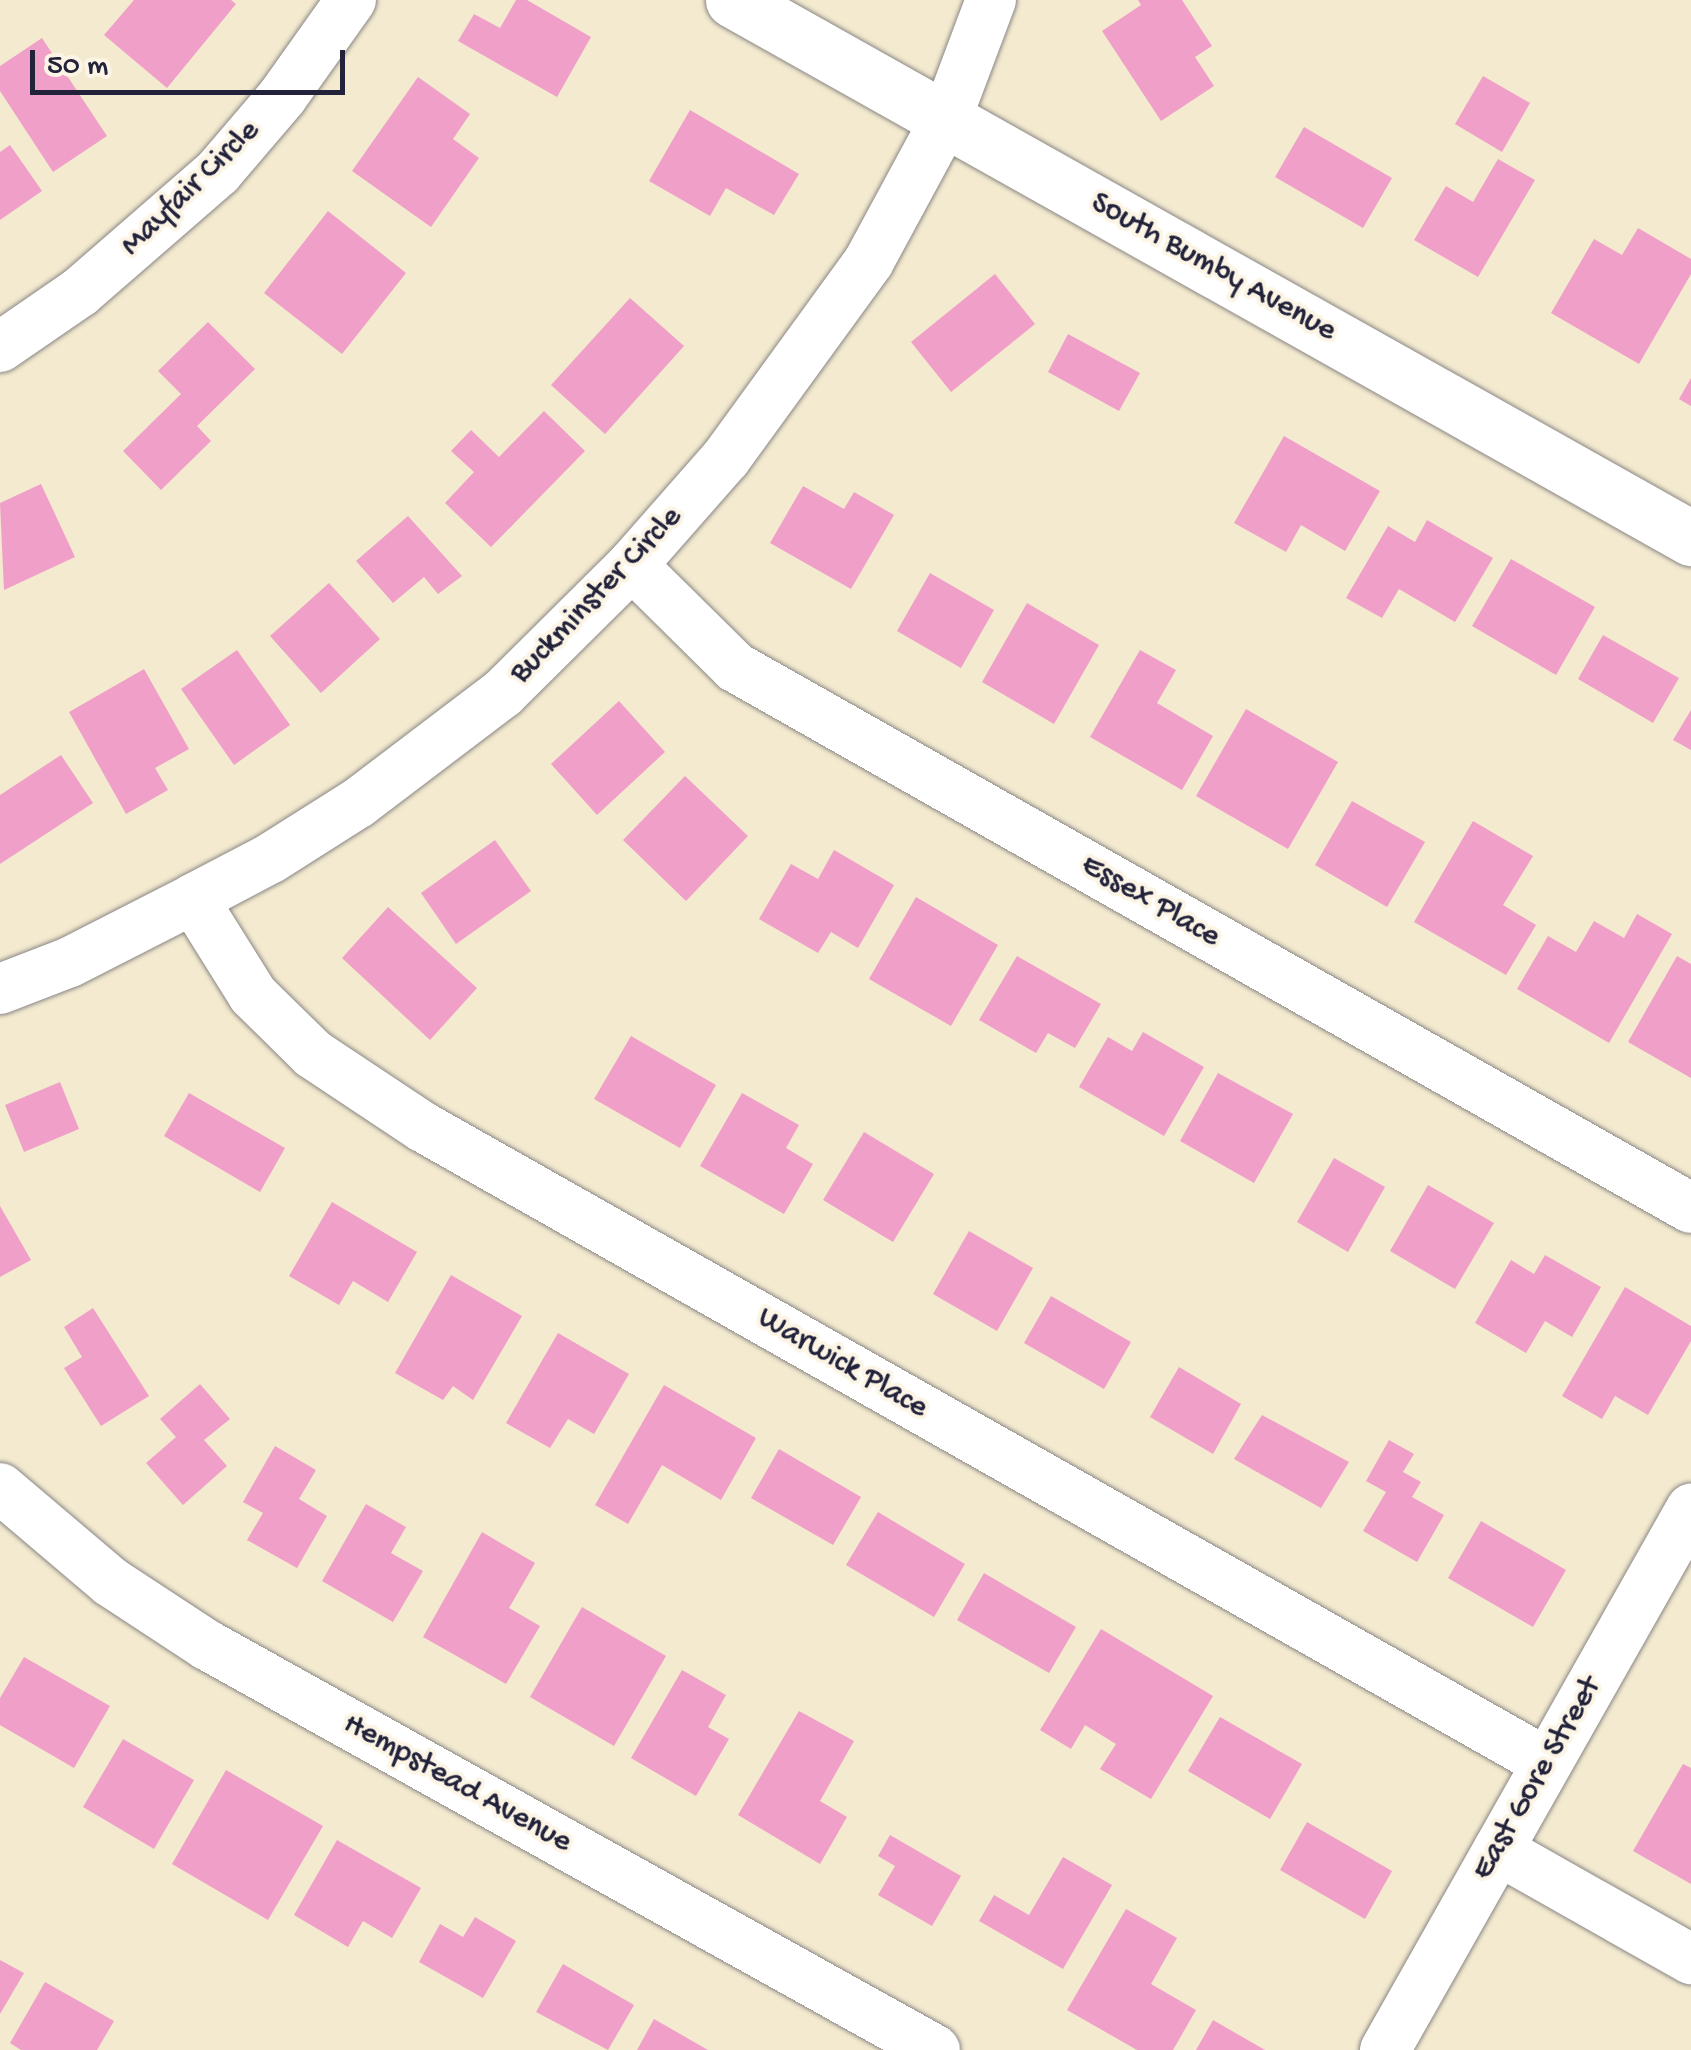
<!DOCTYPE html>
<style>
body{margin:0}
#map{position:relative;width:1691px;height:2050px;overflow:hidden;background:#f3eacf;font-family:"Gochi Hand",sans-serif}
div>[style]{position:absolute}
.building>*{inset:0;background:#f0a0c8}
.roads{filter:drop-shadow(0 0 2px #8a8685) drop-shadow(0 0 2px #8a8685)}
.minor>*{height:50px;margin:-25px;padding:0 25px;transform-origin:25px;border-radius:25px;background:#fff}
.tertiary>*{height:55px;margin:-27.5px;padding:0 27.5px;transform-origin:27.5px;border-radius:27.5px;background:#fff}
span{translate:-50% -50%;white-space:nowrap;text-align:center;line-height:1.15;-webkit-text-stroke:8px #fcf5e5;paint-order:stroke}
.street-label{font-size:32px;color:#22223b}
.scale{position:absolute;left:30px;top:50px;width:315px;height:45px;box-sizing:border-box;border:5px solid #22223b;border-top:0;padding-left:12px;font-size:30px;line-height:35px;white-space:nowrap;color:#22223b;-webkit-text-stroke:8px #fcf5e5;paint-order:stroke}
</style>
<div id="map">
<div class="building">
<i style="clip-path:polygon(134px 0,231px 0,236px 4px,167px 88px,104px 35px)"></i>
<i style="clip-path:polygon(516px 0,527px 0,591px 37px,557px 97px,458px 41px,474px 14px,500px 28px)"></i>
<i style="clip-path:polygon(1138px 0,1182px 0,1212px 46px,1195px 57px,1214px 86px,1161px 121px,1102px 31px,1141px 5px)"></i>
<i style="clip-path:polygon(42px 38px,107px 136px,53px 172px,0 91px,0 66px)"></i>
<i style="clip-path:polygon(1483px 76px,1530px 103px,1502px 152px,1455px 124px)"></i>
<i style="clip-path:polygon(418px 77px,470px 114px,453px 139px,479px 158px,431px 227px,352px 171px)"></i>
<i style="clip-path:polygon(690px 110px,799px 174px,774px 215px,726px 188px,710px 216px,649px 181px)"></i>
<i style="clip-path:polygon(1304px 127px,1392px 178px,1363px 228px,1275px 177px)"></i>
<i style="clip-path:polygon(10px 145px,42px 191px,0 220px,0 152px)"></i>
<i style="clip-path:polygon(1498px 159px,1535px 180px,1478px 277px,1414px 240px,1446px 186px,1473px 202px)"></i>
<i style="clip-path:polygon(328px 211px,406px 273px,342px 354px,264px 293px)"></i>
<i style="clip-path:polygon(1638px 228px,1691px 259px,1691px 274px,1639px 364px,1551px 313px,1594px 239px,1622px 255px)"></i>
<i style="clip-path:polygon(995px 274px,1035px 324px,951px 392px,911px 342px)"></i>
<i style="clip-path:polygon(630px 298px,684px 346px,605px 434px,551px 385px)"></i>
<i style="clip-path:polygon(208px 322px,255px 369px,197px 426px,211px 441px,161px 490px,123px 451px,181px 394px,158px 371px)"></i>
<i style="clip-path:polygon(1068px 334px,1140px 373px,1119px 411px,1048px 372px)"></i>
<i style="clip-path:polygon(1691px 378px,1691px 406px,1679px 399px)"></i>
<i style="clip-path:polygon(544px 411px,585px 451px,491px 547px,445px 503px,474px 472px,451px 451px,471px 430px,499px 457px)"></i>
<i style="clip-path:polygon(1284px 436px,1380px 491px,1345px 551px,1301px 525px,1286px 552px,1234px 523px)"></i>
<i style="clip-path:polygon(41px 484px,75px 557px,4px 590px,0 503px)"></i>
<i style="clip-path:polygon(803px 486px,844px 509px,854px 492px,894px 515px,851px 589px,770px 543px)"></i>
<i style="clip-path:polygon(408px 516px,462px 576px,438px 594px,424px 577px,393px 603px,356px 561px)"></i>
<i style="clip-path:polygon(1427px 520px,1493px 558px,1455px 622px,1399px 589px,1382px 618px,1346px 598px,1388px 526px,1415px 542px)"></i>
<i style="clip-path:polygon(1511px 559px,1595px 607px,1556px 675px,1472px 626px)"></i>
<i style="clip-path:polygon(930px 573px,994px 610px,961px 668px,897px 631px)"></i>
<i style="clip-path:polygon(329px 583px,380px 639px,321px 693px,270px 636px)"></i>
<i style="clip-path:polygon(1027px 603px,1099px 645px,1054px 724px,982px 682px)"></i>
<i style="clip-path:polygon(1603px 635px,1679px 678px,1653px 723px,1578px 679px)"></i>
<i style="clip-path:polygon(237px 650px,290px 725px,234px 765px,181px 689px)"></i>
<i style="clip-path:polygon(1140px 650px,1176px 670px,1157px 703px,1213px 736px,1182px 790px,1090px 737px)"></i>
<i style="clip-path:polygon(144px 669px,189px 749px,155px 768px,168px 790px,126px 814px,69px 712px)"></i>
<i style="clip-path:polygon(619px 701px,665px 752px,597px 815px,551px 764px)"></i>
<i style="clip-path:polygon(1246px 709px,1338px 762px,1288px 849px,1196px 796px)"></i>
<i style="clip-path:polygon(1691px 710px,1691px 750px,1673px 740px)"></i>
<i style="clip-path:polygon(61px 755px,93px 803px,0 864px,0 795px)"></i>
<i style="clip-path:polygon(685px 776px,748px 836px,686px 901px,623px 840px)"></i>
<i style="clip-path:polygon(1352px 801px,1425px 842px,1387px 907px,1315px 865px)"></i>
<i style="clip-path:polygon(1473px 821px,1533px 856px,1503px 905px,1536px 925px,1506px 975px,1414px 922px)"></i>
<i style="clip-path:polygon(495px 840px,531px 891px,456px 944px,421px 893px)"></i>
<i style="clip-path:polygon(834px 850px,894px 885px,858px 948px,831px 932px,818px 953px,759px 919px,791px 864px,818px 879px)"></i>
<i style="clip-path:polygon(916px 897px,998px 945px,951px 1026px,869px 979px)"></i>
<i style="clip-path:polygon(388px 907px,477px 988px,430px 1040px,342px 958px)"></i>
<i style="clip-path:polygon(1637px 914px,1672px 934px,1609px 1043px,1517px 989px,1548px 936px,1576px 952px,1594px 921px,1624px 938px)"></i>
<i style="clip-path:polygon(1017px 956px,1101px 1004px,1075px 1048px,1048px 1033px,1036px 1053px,979px 1020px)"></i>
<i style="clip-path:polygon(1677px 956px,1691px 964px,1691px 1078px,1628px 1042px)"></i>
<i style="clip-path:polygon(1143px 1032px,1204px 1067px,1164px 1136px,1079px 1087px,1108px 1037px,1132px 1051px)"></i>
<i style="clip-path:polygon(631px 1036px,716px 1085px,680px 1148px,594px 1099px)"></i>
<i style="clip-path:polygon(1218px 1073px,1293px 1114px,1254px 1183px,1180px 1141px)"></i>
<i style="clip-path:polygon(60px 1082px,79px 1129px,24px 1152px,5px 1105px)"></i>
<i style="clip-path:polygon(189px 1093px,285px 1148px,260px 1192px,164px 1136px)"></i>
<i style="clip-path:polygon(742px 1093px,799px 1125px,786px 1148px,813px 1164px,784px 1214px,700px 1166px)"></i>
<i style="clip-path:polygon(864px 1132px,934px 1174px,893px 1242px,823px 1200px)"></i>
<i style="clip-path:polygon(1334px 1158px,1385px 1187px,1348px 1252px,1297px 1222px)"></i>
<i style="clip-path:polygon(1428px 1185px,1494px 1223px,1455px 1289px,1390px 1251px)"></i>
<i style="clip-path:polygon(332px 1202px,417px 1252px,388px 1302px,353px 1281px,339px 1305px,289px 1276px)"></i>
<i style="clip-path:polygon(0 1206px,31px 1260px,0 1277px)"></i>
<i style="clip-path:polygon(969px 1231px,1033px 1268px,997px 1331px,933px 1294px)"></i>
<i style="clip-path:polygon(1545px 1255px,1601px 1287px,1572px 1337px,1545px 1321px,1526px 1353px,1475px 1323px,1511px 1260px,1534px 1274px)"></i>
<i style="clip-path:polygon(451px 1275px,522px 1316px,473px 1400px,453px 1386px,443px 1400px,395px 1373px)"></i>
<i style="clip-path:polygon(1625px 1287px,1691px 1326px,1691px 1341px,1648px 1415px,1615px 1396px,1602px 1419px,1562px 1396px)"></i>
<i style="clip-path:polygon(1051px 1296px,1131px 1342px,1104px 1389px,1024px 1343px)"></i>
<i style="clip-path:polygon(93px 1308px,149px 1396px,101px 1426px,64px 1368px,82px 1357px,64px 1327px)"></i>
<i style="clip-path:polygon(558px 1333px,629px 1374px,594px 1434px,568px 1419px,550px 1448px,506px 1423px)"></i>
<i style="clip-path:polygon(1179px 1367px,1241px 1404px,1213px 1454px,1150px 1417px)"></i>
<i style="clip-path:polygon(200px 1384px,230px 1419px,204px 1440px,227px 1466px,183px 1505px,146px 1463px,176px 1437px,160px 1419px)"></i>
<i style="clip-path:polygon(664px 1385px,756px 1438px,721px 1500px,662px 1465px,628px 1524px,595px 1505px)"></i>
<i style="clip-path:polygon(1262px 1415px,1349px 1462px,1321px 1508px,1234px 1459px)"></i>
<i style="clip-path:polygon(1389px 1440px,1414px 1454px,1403px 1472px,1421px 1482px,1412px 1497px,1444px 1515px,1417px 1562px,1363px 1531px,1386px 1492px,1366px 1481px)"></i>
<i style="clip-path:polygon(275px 1446px,316px 1470px,299px 1499px,327px 1516px,297px 1568px,247px 1540px,263px 1513px,243px 1502px)"></i>
<i style="clip-path:polygon(779px 1449px,861px 1497px,833px 1545px,751px 1498px)"></i>
<i style="clip-path:polygon(366px 1504px,406px 1527px,391px 1553px,423px 1571px,393px 1622px,322px 1581px)"></i>
<i style="clip-path:polygon(878px 1512px,965px 1564px,934px 1617px,846px 1565px)"></i>
<i style="clip-path:polygon(1481px 1521px,1566px 1570px,1533px 1627px,1448px 1578px)"></i>
<i style="clip-path:polygon(482px 1532px,535px 1563px,509px 1608px,540px 1626px,506px 1684px,423px 1637px)"></i>
<i style="clip-path:polygon(984px 1573px,1076px 1627px,1049px 1673px,957px 1620px)"></i>
<i style="clip-path:polygon(582px 1607px,666px 1656px,614px 1746px,530px 1697px)"></i>
<i style="clip-path:polygon(1101px 1629px,1213px 1696px,1151px 1799px,1100px 1769px,1116px 1744px,1085px 1725px,1071px 1749px,1040px 1730px)"></i>
<i style="clip-path:polygon(24px 1657px,110px 1706px,74px 1768px,0 1725px,0 1698px)"></i>
<i style="clip-path:polygon(682px 1670px,726px 1695px,708px 1727px,729px 1739px,696px 1796px,631px 1758px)"></i>
<i style="clip-path:polygon(799px 1711px,854px 1741px,820px 1801px,847px 1817px,820px 1864px,738px 1815px)"></i>
<i style="clip-path:polygon(1220px 1717px,1302px 1764px,1270px 1819px,1188px 1771px)"></i>
<i style="clip-path:polygon(123px 1739px,194px 1780px,154px 1849px,83px 1807px)"></i>
<i style="clip-path:polygon(1683px 1764px,1691px 1768px,1691px 1884px,1633px 1851px)"></i>
<i style="clip-path:polygon(226px 1770px,323px 1826px,268px 1920px,172px 1864px)"></i>
<i style="clip-path:polygon(1307px 1822px,1392px 1871px,1365px 1919px,1280px 1870px)"></i>
<i style="clip-path:polygon(890px 1835px,961px 1876px,932px 1926px,878px 1895px,895px 1866px,878px 1856px)"></i>
<i style="clip-path:polygon(337px 1840px,421px 1888px,392px 1938px,363px 1921px,348px 1947px,294px 1915px)"></i>
<i style="clip-path:polygon(1063px 1857px,1112px 1885px,1063px 1969px,979px 1921px,994px 1895px,1029px 1915px)"></i>
<i style="clip-path:polygon(1126px 1909px,1177px 1938px,1151px 1984px,1196px 2010px,1173px 2050px,1137px 2050px,1067px 2010px)"></i>
<i style="clip-path:polygon(475px 1917px,516px 1941px,483px 1998px,419px 1962px,440px 1924px,463px 1937px)"></i>
<i style="clip-path:polygon(0 1960px,24px 1973px,0 2014px)"></i>
<i style="clip-path:polygon(563px 1964px,634px 2005px,608px 2050px,536px 2012px)"></i>
<i style="clip-path:polygon(45px 1982px,114px 2021px,97px 2050px,21px 2050px,10px 2043px)"></i>
<i style="clip-path:polygon(654px 2019px,708px 2050px,637px 2050px)"></i>
<i style="clip-path:polygon(1213px 2020px,1265px 2050px,1196px 2050px)"></i>
</div>
<div class="roads">
<div class="minor">
<i style="left:0;top:347px;width:97px;rotate:-34.5deg"></i>
<i style="left:80px;top:292px;width:183px;rotate:-41deg"></i>
<i style="left:218px;top:172px;width:99px;rotate:-49.5deg"></i>
<i style="left:282px;top:97px;width:119px;rotate:-54.6deg"></i>
<i style="left:632px;top:565px;width:145px;rotate:44.7deg"></i>
<i style="left:735px;top:667px;width:1098px;rotate:29.51deg"></i>
<i style="left:193px;top:899px;width:113px;rotate:58deg"></i>
<i style="left:253px;top:995px;width:84px;rotate:44.5deg"></i>
<i style="left:313px;top:1054px;width:132px;rotate:33.6deg"></i>
<i style="left:423px;top:1127px;width:1291px;rotate:29.5deg"></i>
<i style="left:0;top:989px;width:75px;rotate:-21.1deg"></i>
<i style="left:70px;top:962px;width:138px;rotate:-27.1deg"></i>
<i style="left:193px;top:899px;width:88px;rotate:-27.7deg"></i>
<i style="left:271px;top:858px;width:103px;rotate:-32.3deg"></i>
<i style="left:358px;top:803px;width:182px;rotate:-37.2deg"></i>
<i style="left:503px;top:693px;width:182px;rotate:-44.8deg"></i>
<i style="left:632px;top:565px;width:142px;rotate:-48.7deg"></i>
<i style="left:726px;top:458px;width:243px;rotate:-54deg"></i>
<i style="left:869px;top:261px;width:164px;rotate:-61.6deg"></i>
<i style="left:947px;top:117px;width:125px;rotate:-69.4deg"></i>
<i style="left:0;top:1488px;width:145px;rotate:40.3deg"></i>
<i style="left:111px;top:1582px;width:115px;rotate:33.3deg"></i>
<i style="left:207px;top:1645px;width:833px;rotate:29.09deg"></i>
<i style="left:1498px;top:1850px;width:222px;rotate:29.5deg"></i>
<i style="left:1385px;top:2050px;width:622px;rotate:-60.51deg"></i>
</div>
<div class="tertiary">
<i style="left:733px;top:0;width:1099px;rotate:29.32deg"></i>
</div>
</div>
<div class="street-label">
<span style="left:191px;top:189px;rotate:-44deg">Mayfair Circle</span>
<span style="left:1213px;top:268px;rotate:29deg">South Bumby Avenue</span>
<span style="left:597px;top:596px;rotate:-46deg">Buckminster Circle</span>
<span style="left:1150px;top:902px;rotate:30deg">Essex Place</span>
<span style="left:842px;top:1364px;rotate:30deg">Warwick Place</span>
<span style="left:1538px;top:1779px;rotate:-60deg">East Gore Street</span>
<span style="left:457px;top:1784px;rotate:29deg">Hempstead Avenue</span>
</div>
<div class="scale">50 m</div>
</div>
